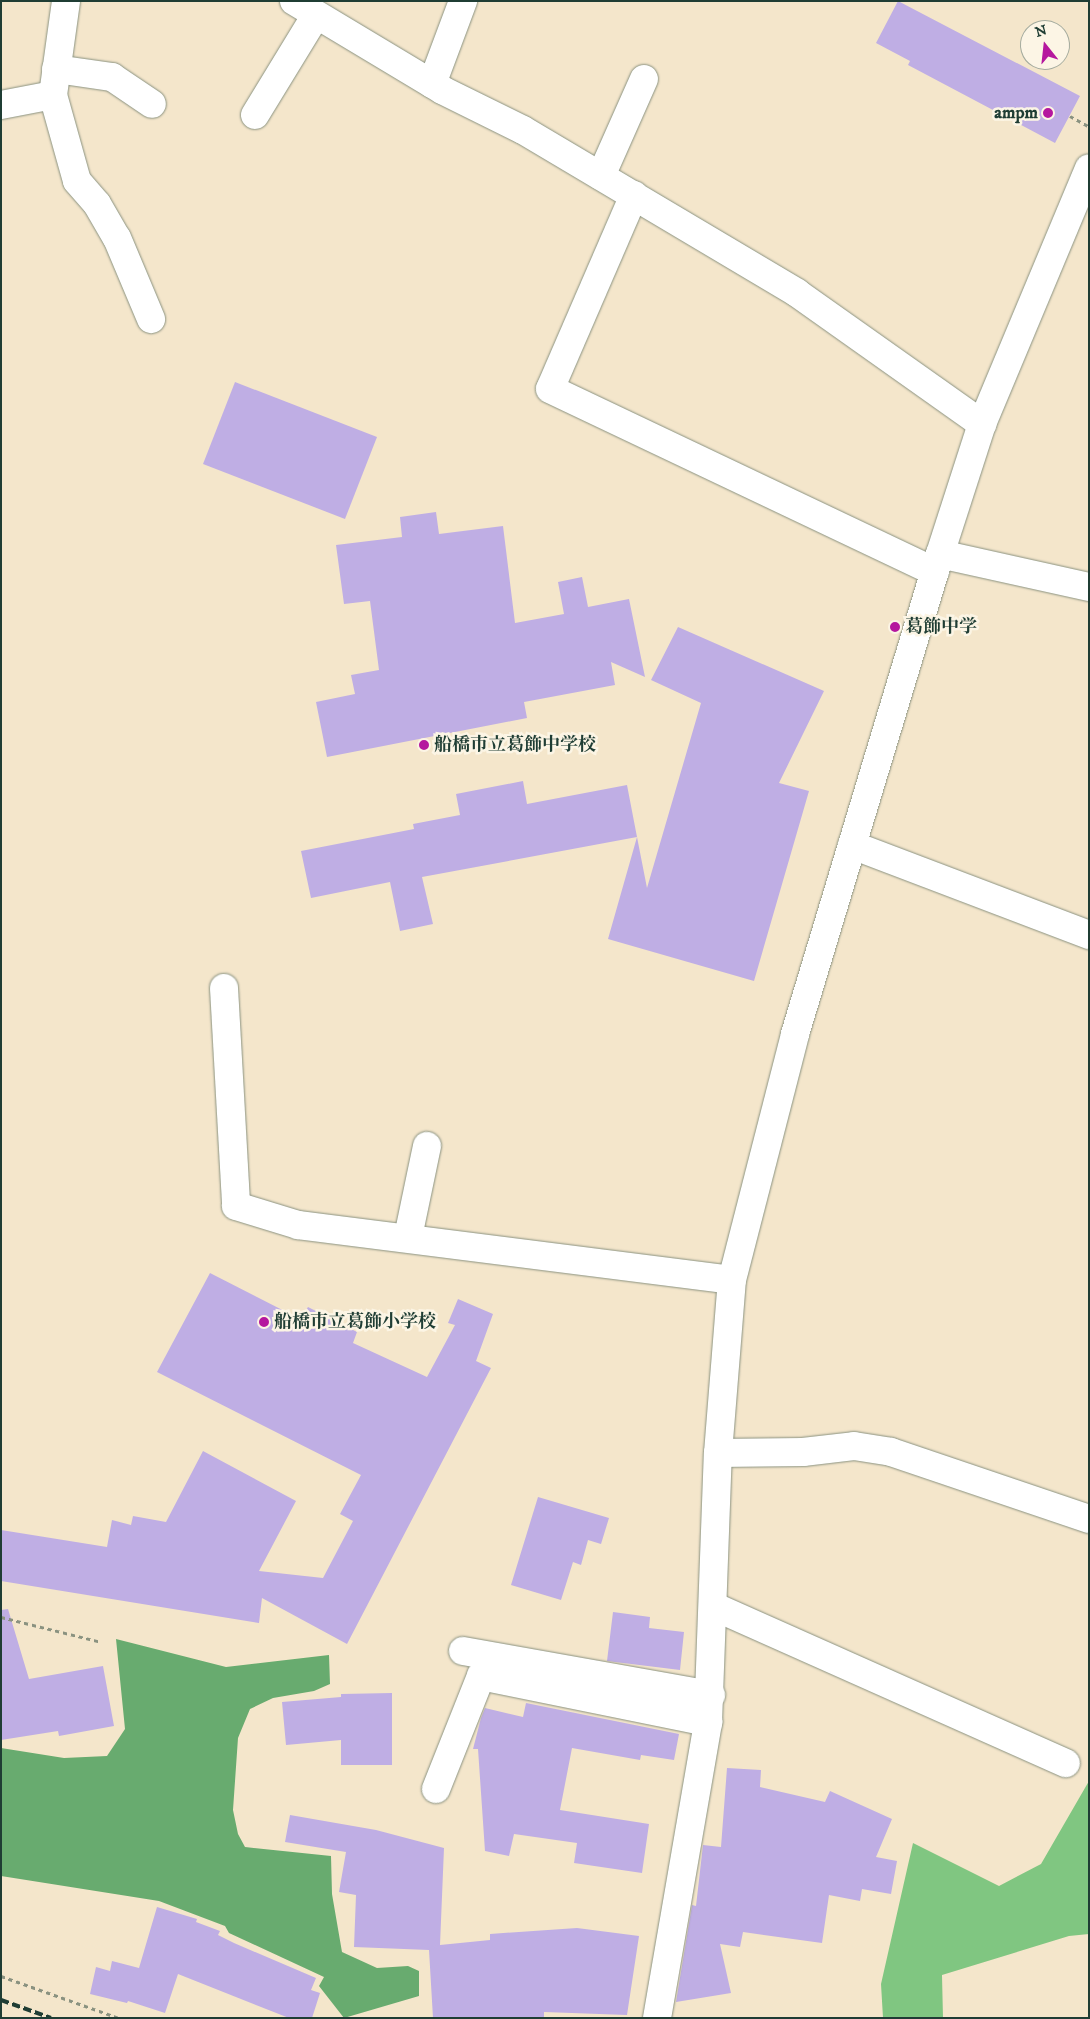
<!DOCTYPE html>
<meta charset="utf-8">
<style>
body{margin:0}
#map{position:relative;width:1090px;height:2019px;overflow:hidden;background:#f4e6cb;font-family:"IM FELL DW Pica","Noto Serif JP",serif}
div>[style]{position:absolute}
.green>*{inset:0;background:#80c681}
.forest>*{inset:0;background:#68ab6f}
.building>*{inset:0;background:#bfaee4}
.path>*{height:3px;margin-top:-1.5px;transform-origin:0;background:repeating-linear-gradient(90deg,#8a9280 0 4px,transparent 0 8px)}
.roads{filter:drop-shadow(0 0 1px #8a9280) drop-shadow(0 0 1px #8a9280)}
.minor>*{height:28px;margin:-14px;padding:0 14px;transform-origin:14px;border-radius:14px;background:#fff}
.rail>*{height:4px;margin-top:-2px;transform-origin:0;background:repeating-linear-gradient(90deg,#1f3d34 0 8px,transparent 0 12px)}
.dots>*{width:14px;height:14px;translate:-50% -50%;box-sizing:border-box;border:2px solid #fcf5e5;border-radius:50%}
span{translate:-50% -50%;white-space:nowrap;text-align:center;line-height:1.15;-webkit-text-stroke:5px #fcf5e5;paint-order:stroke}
.poi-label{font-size:18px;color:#1f3d34;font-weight:700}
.right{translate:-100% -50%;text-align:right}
.left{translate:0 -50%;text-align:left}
.frame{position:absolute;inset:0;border:2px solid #1f3d34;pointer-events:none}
.north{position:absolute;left:1020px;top:20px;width:50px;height:50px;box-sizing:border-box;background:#fcf5e5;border:1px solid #a4ab9e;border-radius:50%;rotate:344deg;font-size:14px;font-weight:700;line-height:20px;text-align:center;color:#1f3d34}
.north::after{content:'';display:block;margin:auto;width:18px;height:22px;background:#b5179e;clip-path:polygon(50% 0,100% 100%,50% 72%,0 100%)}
</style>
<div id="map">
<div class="green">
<i style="clip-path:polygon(1089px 1781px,1089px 1934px,1069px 1936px,942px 1975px,943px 2018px,883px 2018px,881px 1984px,913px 1843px,999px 1886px,1041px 1864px)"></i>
</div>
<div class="forest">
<i style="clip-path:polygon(116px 1639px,226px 1667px,329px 1655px,330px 1684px,314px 1691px,273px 1698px,250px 1709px,238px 1738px,233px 1810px,238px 1834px,245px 1847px,331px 1856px,332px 1894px,342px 1952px,377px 1968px,408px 1966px,419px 1971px,419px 1996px,344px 2018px,319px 1986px,324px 1977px,229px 1933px,225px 1926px,159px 1901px,1px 1876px,1px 1748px,64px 1758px,107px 1756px,125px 1729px)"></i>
</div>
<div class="building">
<i style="clip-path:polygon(898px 1px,1080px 96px,1055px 143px,908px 65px,910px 61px,876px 43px)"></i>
<i style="clip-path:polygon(235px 382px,377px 437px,345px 519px,203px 464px)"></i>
<i style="clip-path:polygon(436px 512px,439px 534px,503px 526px,515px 623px,564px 614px,558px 582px,582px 577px,588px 607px,629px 599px,645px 677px,611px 662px,615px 685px,524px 702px,527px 718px,327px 757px,316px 702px,355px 694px,351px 675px,379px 670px,370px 601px,344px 604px,336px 545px,402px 537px,400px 517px)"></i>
<i style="clip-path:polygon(678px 627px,824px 691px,779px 783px,809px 791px,754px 981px,608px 939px,637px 837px,647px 888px,701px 703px,651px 680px)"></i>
<i style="clip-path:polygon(523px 781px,527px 804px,627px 785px,637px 837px,422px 877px,433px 924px,400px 931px,390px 882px,311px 898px,301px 851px,414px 829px,413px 824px,460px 815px,456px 794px)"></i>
<i style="clip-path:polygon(210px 1273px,300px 1319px,308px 1307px,357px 1332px,353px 1343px,427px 1377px,455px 1325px,448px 1323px,458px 1299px,493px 1314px,476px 1361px,491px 1368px,347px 1644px,262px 1598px,259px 1623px,1px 1581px,1px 1530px,107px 1547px,112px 1520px,131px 1525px,133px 1516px,166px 1522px,203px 1451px,296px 1501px,259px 1571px,323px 1578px,353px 1521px,340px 1514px,361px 1475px,157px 1372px)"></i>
<i style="clip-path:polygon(538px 1497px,609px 1518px,601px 1544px,588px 1540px,581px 1565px,573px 1562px,561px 1600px,511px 1585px)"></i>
<i style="clip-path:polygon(8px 1609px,29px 1679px,103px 1666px,114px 1726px,59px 1736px,58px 1731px,1px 1740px,1px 1610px)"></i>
<i style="clip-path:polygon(613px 1612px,650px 1617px,649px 1628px,684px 1632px,680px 1670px,607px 1661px)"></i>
<i style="clip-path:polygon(392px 1693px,392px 1765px,341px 1765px,341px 1740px,286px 1745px,282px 1702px,341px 1697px,341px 1694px)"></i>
<i style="clip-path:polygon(526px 1703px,679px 1734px,674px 1760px,641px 1755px,640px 1760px,572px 1748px,560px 1810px,649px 1824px,642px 1873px,574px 1863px,577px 1843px,514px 1834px,509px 1856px,485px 1851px,478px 1749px,473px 1749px,481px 1718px,485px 1708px,523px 1717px)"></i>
<i style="clip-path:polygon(727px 1768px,761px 1770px,760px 1787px,825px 1802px,830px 1791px,892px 1819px,876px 1857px,897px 1861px,891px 1894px,862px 1889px,860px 1901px,829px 1895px,822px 1943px,743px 1932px,740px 1947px,720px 1944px,731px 1993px,676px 2002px,692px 1905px,696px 1906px,703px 1845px,721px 1847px)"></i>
<i style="clip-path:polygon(290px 1815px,376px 1830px,444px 1848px,440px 1945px,490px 1940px,490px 1934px,577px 1928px,639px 1936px,627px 2015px,544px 2012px,544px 2018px,433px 2018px,429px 1950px,354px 1947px,356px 1895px,339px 1892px,346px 1852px,285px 1842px)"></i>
<i style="clip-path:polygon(157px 1907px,197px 1919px,196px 1922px,220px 1931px,218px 1935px,234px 1943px,316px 1978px,311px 1990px,320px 1993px,312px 2018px,289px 2018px,178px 1974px,165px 2013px,128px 2001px,127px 2003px,90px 1994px,96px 1967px,110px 1971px,112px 1961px,139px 1968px)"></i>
</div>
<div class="path">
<i style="left:1070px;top:116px;width:21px;rotate:29deg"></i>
<i style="left:1px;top:1617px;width:103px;rotate:14deg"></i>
<i style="left:1px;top:1976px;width:125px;rotate:19.6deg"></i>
</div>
<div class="roads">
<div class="minor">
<i style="left:294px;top:1px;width:173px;rotate:31deg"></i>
<i style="left:442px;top:90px;width:90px;rotate:26.3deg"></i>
<i style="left:523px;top:130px;width:319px;rotate:30.7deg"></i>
<i style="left:797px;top:293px;width:227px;rotate:35.3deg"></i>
<i style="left:56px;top:69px;width:57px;rotate:8.1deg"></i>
<i style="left:112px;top:77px;width:48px;rotate:34deg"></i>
<i style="left:432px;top:84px;width:89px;rotate:-69.5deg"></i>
<i style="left:53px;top:95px;width:89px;rotate:74.4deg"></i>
<i style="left:77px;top:181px;width:30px;rotate:49deg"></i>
<i style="left:97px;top:204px;width:39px;rotate:60deg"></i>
<i style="left:117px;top:238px;width:88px;rotate:67.2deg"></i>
<i style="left:1px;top:105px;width:53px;rotate:-10.9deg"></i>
<i style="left:53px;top:95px;width:95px;rotate:-82.1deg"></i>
<i style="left:255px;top:115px;width:117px;rotate:-58.6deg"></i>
<i style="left:601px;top:176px;width:106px;rotate:-66.1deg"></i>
<i style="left:634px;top:195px;width:211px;rotate:113.4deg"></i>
<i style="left:550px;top:389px;width:426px;rotate:25.4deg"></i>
<i style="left:940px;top:554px;width:153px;rotate:12.5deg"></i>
<i style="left:852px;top:845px;width:254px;rotate:20.8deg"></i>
<i style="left:224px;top:988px;width:218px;rotate:86.8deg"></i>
<i style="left:236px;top:1206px;width:65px;rotate:17deg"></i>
<i style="left:298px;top:1225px;width:437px;rotate:7.2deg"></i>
<i style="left:408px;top:1237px;width:93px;rotate:-78.2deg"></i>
<i style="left:718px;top:1453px;width:85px;rotate:-0.7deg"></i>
<i style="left:803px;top:1452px;width:51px;rotate:-6.7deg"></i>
<i style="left:854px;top:1446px;width:37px;rotate:9deg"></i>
<i style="left:891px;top:1452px;width:209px;rotate:18.7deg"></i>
<i style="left:715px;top:1607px;width:384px;rotate:24deg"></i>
<i style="left:463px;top:1651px;width:252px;rotate:10.1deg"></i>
<i style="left:436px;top:1789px;width:122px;rotate:-68.3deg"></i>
<i style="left:481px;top:1676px;width:232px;rotate:11.5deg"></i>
<i style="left:657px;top:2018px;width:300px;rotate:-80.2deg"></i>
<i style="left:708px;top:1722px;width:269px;rotate:-87.9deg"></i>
<i style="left:718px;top:1453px;width:174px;rotate:-85.4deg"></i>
<i style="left:732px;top:1280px;width:254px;rotate:-75.6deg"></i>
<i style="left:795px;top:1034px;width:501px;rotate:-73.19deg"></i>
<i style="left:940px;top:554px;width:137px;rotate:-72.1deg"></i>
<i style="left:982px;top:424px;width:277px;rotate:-67.3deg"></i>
</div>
</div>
<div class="rail">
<i style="left:1px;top:2000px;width:53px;rotate:19.8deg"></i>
</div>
<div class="dots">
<i style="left:1048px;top:113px;background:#b5179e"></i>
<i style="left:895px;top:627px;background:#b5179e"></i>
<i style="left:424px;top:745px;background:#b5179e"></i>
<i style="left:264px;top:1322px;background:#b5179e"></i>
</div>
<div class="poi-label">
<span class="right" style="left:1038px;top:113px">ampm</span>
<span class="left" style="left:905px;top:627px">葛飾中学</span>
<span class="left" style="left:434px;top:745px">船橋市立葛飾中学校</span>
<span class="left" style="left:274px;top:1322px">船橋市立葛飾小学校</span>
</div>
<div class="frame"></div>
<div class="north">N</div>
</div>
